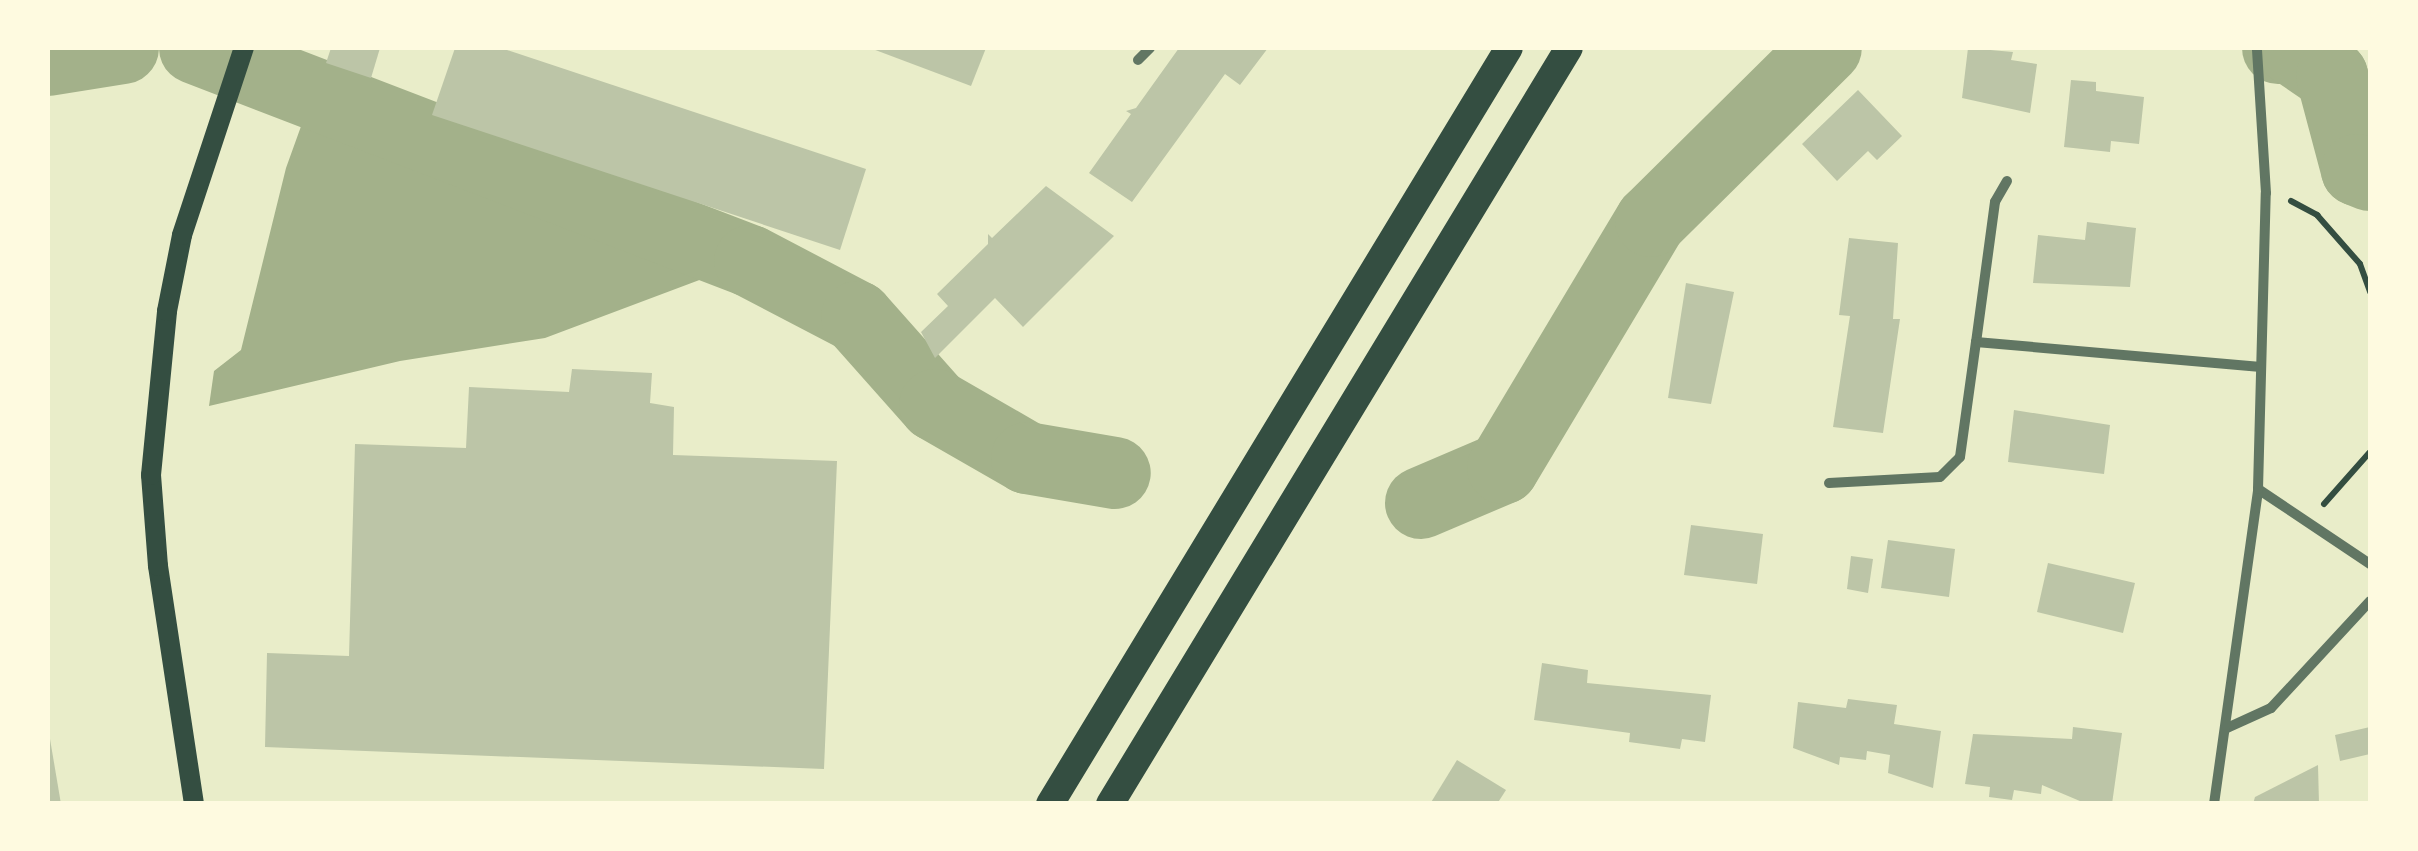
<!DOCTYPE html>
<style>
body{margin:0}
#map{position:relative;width:2418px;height:851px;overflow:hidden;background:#e9edc9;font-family:Quicksand,sans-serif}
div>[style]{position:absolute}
.water>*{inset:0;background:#a3b18a}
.river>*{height:72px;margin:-36px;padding:0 36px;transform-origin:36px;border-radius:36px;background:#a3b18a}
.building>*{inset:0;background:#bcc5a7}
.path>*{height:6px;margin:-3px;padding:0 3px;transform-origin:3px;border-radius:3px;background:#344e41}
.minor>*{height:10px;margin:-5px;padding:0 5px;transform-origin:5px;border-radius:5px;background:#617663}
.secondary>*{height:20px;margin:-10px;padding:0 10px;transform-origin:10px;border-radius:10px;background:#344e41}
.trunk>*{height:28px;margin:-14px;padding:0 14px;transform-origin:14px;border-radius:14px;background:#344e41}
span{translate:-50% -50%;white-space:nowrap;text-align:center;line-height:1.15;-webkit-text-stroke:10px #fefae0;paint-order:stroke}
.frame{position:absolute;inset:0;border:50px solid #fefae0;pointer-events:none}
</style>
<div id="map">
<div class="water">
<i style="clip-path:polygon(313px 93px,750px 261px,545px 338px,400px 361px,209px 406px,214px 371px,241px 350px,286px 168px)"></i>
</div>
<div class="river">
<i style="left:195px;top:48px;width:594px;rotate:21deg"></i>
<i style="left:750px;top:261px;width:121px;rotate:27.6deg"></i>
<i style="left:857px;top:317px;width:118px;rotate:48.4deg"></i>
<i style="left:935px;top:405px;width:106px;rotate:29.9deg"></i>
<i style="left:1027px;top:458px;width:89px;rotate:9.7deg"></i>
<i style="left:2278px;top:48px;width:13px"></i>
<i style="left:2291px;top:48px;width:50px;rotate:34.3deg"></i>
<i style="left:2332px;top:76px;width:97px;rotate:75.1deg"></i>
<i style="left:2357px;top:170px;width:14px;rotate:21deg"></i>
<i style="left:48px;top:60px;width:76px;rotate:-9.1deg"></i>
<i style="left:1421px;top:503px;width:89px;rotate:-23.1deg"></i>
<i style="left:1503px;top:468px;width:288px;rotate:-59.1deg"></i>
<i style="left:1651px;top:221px;width:246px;rotate:-44.7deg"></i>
</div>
<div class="building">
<i style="clip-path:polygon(331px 48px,380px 48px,371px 78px,326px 63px)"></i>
<i style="clip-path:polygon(455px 48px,501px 48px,866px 169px,840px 250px,432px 115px)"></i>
<i style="clip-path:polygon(870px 48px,986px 48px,971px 86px)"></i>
<i style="clip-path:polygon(1179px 48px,1268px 48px,1240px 85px,1225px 74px,1132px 202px,1089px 173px,1131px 114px,1126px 111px,1136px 108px)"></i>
<i style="clip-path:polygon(1968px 48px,2013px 52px,2011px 60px,2037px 64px,2030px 113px,1962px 98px)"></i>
<i style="clip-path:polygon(2071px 80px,2096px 82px,2096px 91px,2144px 97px,2139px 144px,2111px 141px,2110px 152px,2064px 147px)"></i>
<i style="clip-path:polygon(1858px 90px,1902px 136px,1877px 160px,1868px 151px,1837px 181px,1802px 144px)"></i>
<i style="clip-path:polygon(1046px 186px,1114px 236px,1023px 327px,995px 298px,935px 358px,921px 332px,948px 306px,937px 294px,988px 244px,988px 234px,992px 238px)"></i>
<i style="clip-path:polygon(2087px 222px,2136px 228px,2130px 287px,2033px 283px,2038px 235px,2085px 240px)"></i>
<i style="clip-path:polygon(1849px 238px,1898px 243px,1893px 319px,1900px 319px,1883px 433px,1833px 427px,1850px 316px,1839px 315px)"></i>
<i style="clip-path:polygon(1686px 283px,1734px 292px,1711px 404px,1668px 398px)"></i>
<i style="clip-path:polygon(572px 369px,652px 373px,650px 403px,674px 407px,673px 455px,837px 461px,824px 769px,265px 747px,267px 653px,349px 656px,355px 444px,466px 448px,469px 387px,569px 392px)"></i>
<i style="clip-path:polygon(2014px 410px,2110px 425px,2104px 474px,2008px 462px)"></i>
<i style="clip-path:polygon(1691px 525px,1763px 534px,1757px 584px,1684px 575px)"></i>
<i style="clip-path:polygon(1888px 540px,1955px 549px,1949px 597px,1881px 588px)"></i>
<i style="clip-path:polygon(1851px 556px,1873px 559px,1868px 593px,1847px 589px)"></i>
<i style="clip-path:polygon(2048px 563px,2135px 583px,2123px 633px,2037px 612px)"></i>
<i style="clip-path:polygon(1542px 663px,1588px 670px,1587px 683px,1711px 695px,1705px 742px,1682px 739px,1680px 749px,1629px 742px,1630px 733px,1534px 720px)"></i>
<i style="clip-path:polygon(1848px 699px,1897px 705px,1894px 724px,1941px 731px,1933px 788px,1888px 773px,1890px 755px,1867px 751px,1866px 760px,1840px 757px,1839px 765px,1793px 748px,1798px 702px,1846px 708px)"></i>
<i style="clip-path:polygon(2073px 727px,2122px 733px,2112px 804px,2087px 804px,2042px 785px,2041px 794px,2014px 790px,2012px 800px,1989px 797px,1990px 787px,1965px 784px,1973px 734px,2072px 739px)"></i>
<i style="clip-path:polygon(2370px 727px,2370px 754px,2340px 761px,2335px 735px)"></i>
<i style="clip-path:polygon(48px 739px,50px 739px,61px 804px,48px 804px)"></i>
<i style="clip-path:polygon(1457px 760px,1506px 790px,1497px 804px,1430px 804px)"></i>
<i style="clip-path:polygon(2318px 765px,2319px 804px,2253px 804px,2255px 797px)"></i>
</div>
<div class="path">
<i style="left:2291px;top:201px;width:30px;rotate:28deg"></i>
<i style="left:2317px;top:215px;width:65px;rotate:48.7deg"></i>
<i style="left:2360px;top:264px;width:30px;rotate:70deg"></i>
<i style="left:2324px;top:504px;width:69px;rotate:-48.5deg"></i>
</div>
<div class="minor">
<i style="left:1138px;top:60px;width:17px;rotate:-45deg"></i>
<i style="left:2007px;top:181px;width:24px;rotate:120deg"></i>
<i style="left:1995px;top:202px;width:141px;rotate:97.7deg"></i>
<i style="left:1976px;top:342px;width:286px;rotate:5deg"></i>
<i style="left:1829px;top:483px;width:111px;rotate:-3.1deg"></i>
<i style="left:1940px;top:477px;width:28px;rotate:-45deg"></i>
<i style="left:1960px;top:457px;width:116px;rotate:-82.1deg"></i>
<i style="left:2258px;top:489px;width:135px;rotate:33.8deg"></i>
<i style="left:2227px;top:728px;width:48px;rotate:-24.4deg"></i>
<i style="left:2271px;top:708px;width:146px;rotate:-47.2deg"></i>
<i style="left:2214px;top:804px;width:318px;rotate:-82deg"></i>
<i style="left:2258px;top:489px;width:296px;rotate:-88.5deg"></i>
<i style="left:2266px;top:193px;width:145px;rotate:-93.6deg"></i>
</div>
<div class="secondary">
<i style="left:194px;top:804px;width:241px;rotate:-98.6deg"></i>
<i style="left:158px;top:566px;width:91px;rotate:-94.4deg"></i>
<i style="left:151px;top:475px;width:165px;rotate:-84.4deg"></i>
<i style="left:167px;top:311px;width:77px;rotate:-78.8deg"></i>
<i style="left:182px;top:235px;width:197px;rotate:-71.7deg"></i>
</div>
<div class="trunk">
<i style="left:1050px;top:804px;width:884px;rotate:-58.74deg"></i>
<i style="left:1110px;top:804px;width:884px;rotate:-58.74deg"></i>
</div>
<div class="frame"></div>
</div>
